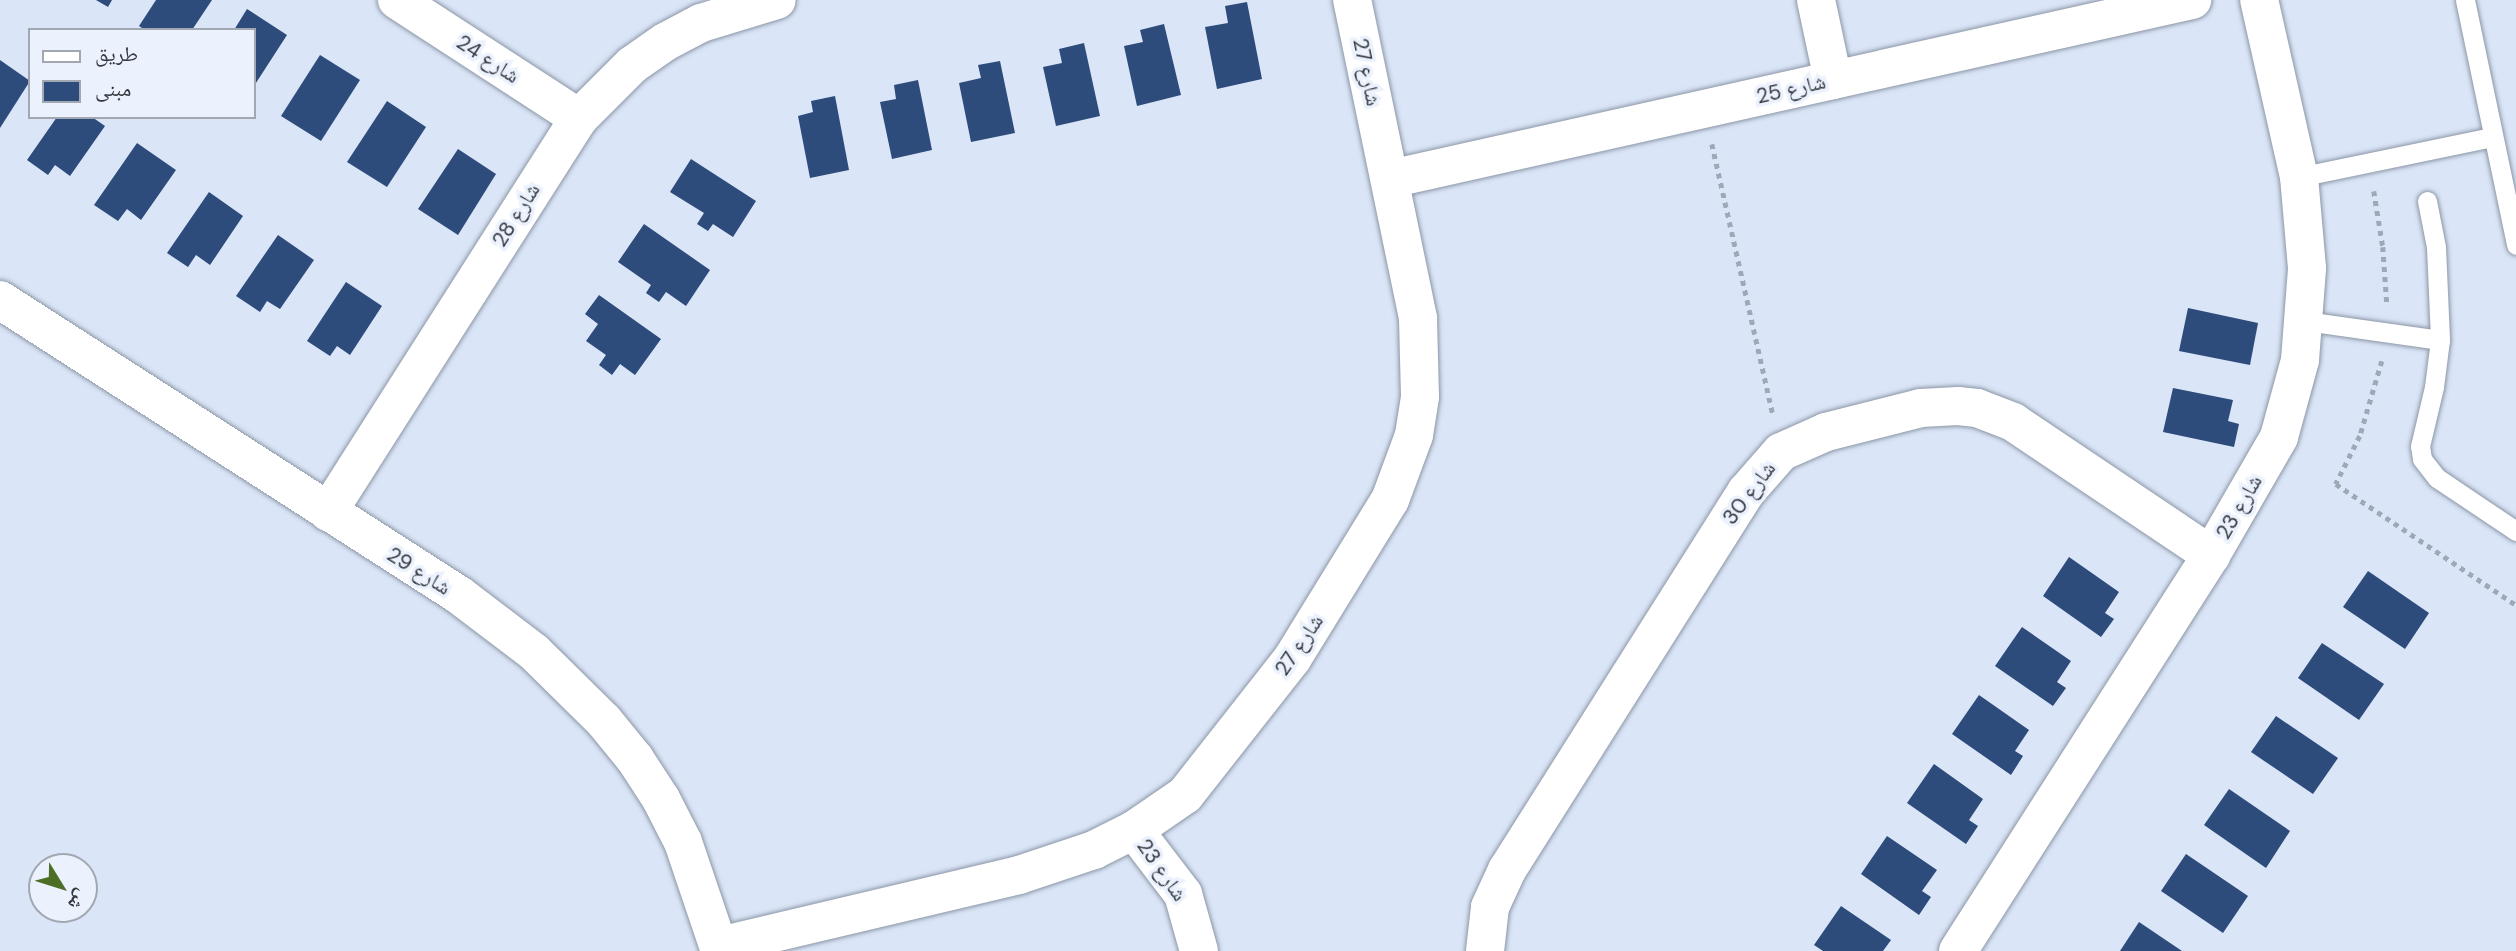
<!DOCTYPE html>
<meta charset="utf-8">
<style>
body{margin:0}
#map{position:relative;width:2516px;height:951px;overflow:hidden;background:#dae5f7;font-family:"DM Sans","Noto Naskh Arabic",sans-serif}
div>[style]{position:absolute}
.building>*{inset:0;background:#2d4b7b}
.path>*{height:4.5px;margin-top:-2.25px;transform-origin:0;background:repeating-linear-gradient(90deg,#9fa8b6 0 5px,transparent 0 10px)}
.roads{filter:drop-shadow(0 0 2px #8b96a6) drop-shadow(0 0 2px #8b96a6)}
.lane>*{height:19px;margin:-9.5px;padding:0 9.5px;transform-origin:9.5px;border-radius:9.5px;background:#fff}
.street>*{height:38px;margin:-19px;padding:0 19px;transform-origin:19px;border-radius:19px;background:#fff}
span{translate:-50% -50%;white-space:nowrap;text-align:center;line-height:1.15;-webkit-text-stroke:7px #ebf2fd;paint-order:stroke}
.street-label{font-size:21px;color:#343940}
.legend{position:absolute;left:28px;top:28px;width:228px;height:91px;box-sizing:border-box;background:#ebf2fd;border:2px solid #a2a8b1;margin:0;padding:9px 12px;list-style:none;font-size:21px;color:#343940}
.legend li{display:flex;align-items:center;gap:14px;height:35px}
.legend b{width:35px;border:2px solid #a2a8b1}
.north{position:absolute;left:28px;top:853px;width:70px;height:70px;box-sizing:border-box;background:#ebf2fd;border:2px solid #a2a8b1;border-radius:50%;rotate:128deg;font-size:19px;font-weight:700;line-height:28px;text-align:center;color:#343940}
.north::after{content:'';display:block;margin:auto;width:24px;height:32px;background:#4c6e27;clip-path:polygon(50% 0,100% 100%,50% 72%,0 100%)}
</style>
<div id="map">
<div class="building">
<i style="clip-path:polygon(96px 0,112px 0,108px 7px)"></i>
<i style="clip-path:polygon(156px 0,212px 0,192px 30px,145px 30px,139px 26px)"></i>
<i style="clip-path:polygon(1247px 2px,1262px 79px,1217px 89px,1205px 27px,1228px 23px,1225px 6px)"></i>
<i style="clip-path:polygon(247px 9px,287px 35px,254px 86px,254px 30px,234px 30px)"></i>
<i style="clip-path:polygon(1164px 24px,1181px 95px,1137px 106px,1124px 46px,1143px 42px,1140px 30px)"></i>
<i style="clip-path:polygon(1084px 43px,1100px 116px,1056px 126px,1043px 67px,1062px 63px,1059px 49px)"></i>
<i style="clip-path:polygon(320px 55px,360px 80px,321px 141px,281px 116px)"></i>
<i style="clip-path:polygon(0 60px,30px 81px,0 128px)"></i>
<i style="clip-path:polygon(1000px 61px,1015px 133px,971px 142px,959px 83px,981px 78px,978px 65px)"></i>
<i style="clip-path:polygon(918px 80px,932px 150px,892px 159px,880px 102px,896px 99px,894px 85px)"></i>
<i style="clip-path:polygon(835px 96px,849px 170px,810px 178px,798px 116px,813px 112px,811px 101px)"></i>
<i style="clip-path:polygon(387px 101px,426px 127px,387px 187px,347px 162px)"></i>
<i style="clip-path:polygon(57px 117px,92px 117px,105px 126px,70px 176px,55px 165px,48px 175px,27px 160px)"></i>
<i style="clip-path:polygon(137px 143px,176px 170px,141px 220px,127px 209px,118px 221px,94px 205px)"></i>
<i style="clip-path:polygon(458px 149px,496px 174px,458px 235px,418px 209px)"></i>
<i style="clip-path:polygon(691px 159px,756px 201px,733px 237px,713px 224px,708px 231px,697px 224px,704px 213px,670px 192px)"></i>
<i style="clip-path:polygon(209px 192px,243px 216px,210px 265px,196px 255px,188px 267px,167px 253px)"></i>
<i style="clip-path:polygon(644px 224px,710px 270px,686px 306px,666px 292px,659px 302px,646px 293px,651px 285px,618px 262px)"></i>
<i style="clip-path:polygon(278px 235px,314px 260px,280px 309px,267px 301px,260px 312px,236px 296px)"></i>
<i style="clip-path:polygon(346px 282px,382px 306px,350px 355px,337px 346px,330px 356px,307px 341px)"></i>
<i style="clip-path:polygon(599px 295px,661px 339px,635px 375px,620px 364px,612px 375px,599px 365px,606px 355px,586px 341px,598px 324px,585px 314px)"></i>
<i style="clip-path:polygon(2188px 308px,2258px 323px,2250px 365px,2179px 351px)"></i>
<i style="clip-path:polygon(2173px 388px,2233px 400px,2228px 421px,2239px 424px,2234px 447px,2163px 432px)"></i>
<i style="clip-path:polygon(2069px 557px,2119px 592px,2105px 613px,2114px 619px,2101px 637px,2043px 596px)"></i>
<i style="clip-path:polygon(2368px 571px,2429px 613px,2405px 649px,2343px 607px)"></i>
<i style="clip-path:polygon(2022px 627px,2071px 661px,2057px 682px,2066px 688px,2053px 706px,1995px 666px)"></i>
<i style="clip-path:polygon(2322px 643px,2384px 684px,2359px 720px,2298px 678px)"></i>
<i style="clip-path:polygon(1979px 695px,2029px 730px,2015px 751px,2023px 756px,2011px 775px,1952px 734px)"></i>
<i style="clip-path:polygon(2276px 716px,2338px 758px,2313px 794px,2251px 752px)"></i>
<i style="clip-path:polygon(1934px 764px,1983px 799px,1969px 820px,1978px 826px,1966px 844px,1907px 803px)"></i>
<i style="clip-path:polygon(2229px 789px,2290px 831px,2266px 868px,2204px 825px)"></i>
<i style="clip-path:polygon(1887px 836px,1937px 870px,1922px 891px,1931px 897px,1919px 915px,1861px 874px)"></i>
<i style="clip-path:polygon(2186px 854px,2248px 896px,2223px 933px,2161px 891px)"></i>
<i style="clip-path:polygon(1841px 906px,1891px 940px,1883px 951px,1823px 951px,1814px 945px)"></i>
<i style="clip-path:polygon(2139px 922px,2182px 951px,2120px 951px)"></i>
</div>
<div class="path">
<i style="left:1712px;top:144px;width:278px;rotate:77.3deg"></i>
<i style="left:2374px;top:191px;width:57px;rotate:80.9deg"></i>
<i style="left:2383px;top:247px;width:57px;rotate:86deg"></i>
<i style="left:2382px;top:361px;width:78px;rotate:106.3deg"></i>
<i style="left:2360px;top:436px;width:54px;rotate:116.6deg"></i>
<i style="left:2336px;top:484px;width:217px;rotate:33.9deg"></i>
</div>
<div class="roads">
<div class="lane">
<i style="left:2465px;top:0;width:250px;rotate:78.2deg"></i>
<i style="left:2299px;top:177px;width:198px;rotate:-11.7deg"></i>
<i style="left:2427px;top:201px;width:47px;rotate:78.9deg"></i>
<i style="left:2436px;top:247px;width:93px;rotate:87.5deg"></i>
<i style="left:2440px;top:340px;width:47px;rotate:97.3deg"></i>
<i style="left:2434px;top:387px;width:61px;rotate:103.3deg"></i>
<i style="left:2420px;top:446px;width:13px;rotate:81deg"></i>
<i style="left:2422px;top:459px;width:24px;rotate:52deg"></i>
<i style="left:2437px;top:478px;width:95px;rotate:33.9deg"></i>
<i style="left:2305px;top:321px;width:136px;rotate:8deg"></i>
</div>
<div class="street">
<i style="left:397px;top:0;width:217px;rotate:33deg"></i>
<i style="left:1816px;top:0;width:82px;rotate:78deg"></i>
<i style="left:1390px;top:179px;width:822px;rotate:-12.58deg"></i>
<i style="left:0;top:300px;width:546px;rotate:32.73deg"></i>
<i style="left:459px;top:595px;width:94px;rotate:37.2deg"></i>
<i style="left:534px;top:652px;width:98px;rotate:44.6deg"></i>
<i style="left:604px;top:721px;width:49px;rotate:50.8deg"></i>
<i style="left:635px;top:759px;width:48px;rotate:57deg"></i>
<i style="left:661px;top:799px;width:48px;rotate:62.9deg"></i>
<i style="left:683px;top:842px;width:115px;rotate:71.3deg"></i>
<i style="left:328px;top:512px;width:467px;rotate:-57.5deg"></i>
<i style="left:579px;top:118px;width:75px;rotate:-45deg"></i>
<i style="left:632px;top:65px;width:40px;rotate:-34.9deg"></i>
<i style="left:665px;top:42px;width:41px;rotate:-27.8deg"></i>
<i style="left:701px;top:23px;width:79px;rotate:-16.8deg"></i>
<i style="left:1134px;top:830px;width:81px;rotate:52.6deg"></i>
<i style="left:1183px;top:894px;width:59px;rotate:74.3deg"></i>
<i style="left:719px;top:946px;width:308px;rotate:-13.3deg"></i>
<i style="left:1019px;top:875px;width:79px;rotate:-18.4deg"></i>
<i style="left:1094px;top:850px;width:45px;rotate:-26.6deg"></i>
<i style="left:1134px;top:830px;width:62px;rotate:-34.5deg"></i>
<i style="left:1185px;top:795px;width:173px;rotate:-51.8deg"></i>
<i style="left:1292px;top:659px;width:187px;rotate:-58.4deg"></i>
<i style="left:1390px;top:500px;width:69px;rotate:-69.7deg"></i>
<i style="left:1414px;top:435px;width:39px;rotate:-81deg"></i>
<i style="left:1420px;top:396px;width:78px;rotate:-91.5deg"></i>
<i style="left:1418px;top:318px;width:325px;rotate:-101.7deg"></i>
<i style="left:1485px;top:951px;width:44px;rotate:-83.5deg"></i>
<i style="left:1490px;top:907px;width:41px;rotate:-65.3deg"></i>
<i style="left:1507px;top:870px;width:447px;rotate:-57.7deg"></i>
<i style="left:1746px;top:492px;width:53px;rotate:-48.8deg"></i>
<i style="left:1781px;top:452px;width:49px;rotate:-24deg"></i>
<i style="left:1826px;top:432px;width:98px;rotate:-14.2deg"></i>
<i style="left:1921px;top:408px;width:37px;rotate:-3deg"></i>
<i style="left:1958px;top:406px;width:19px;rotate:6deg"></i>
<i style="left:1977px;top:408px;width:39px;rotate:21deg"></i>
<i style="left:2013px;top:422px;width:239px;rotate:33.9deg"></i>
<i style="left:1958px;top:951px;width:470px;rotate:-57.4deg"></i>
<i style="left:2211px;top:555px;width:136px;rotate:-60deg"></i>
<i style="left:2279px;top:437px;width:80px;rotate:-74.7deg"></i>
<i style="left:2300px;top:360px;width:92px;rotate:-85.6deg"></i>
<i style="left:2307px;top:268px;width:91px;rotate:-95deg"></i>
<i style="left:2299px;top:177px;width:181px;rotate:-102.7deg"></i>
</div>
</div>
<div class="street-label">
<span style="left:488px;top:59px;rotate:33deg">شارع 24</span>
<span style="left:1367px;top:72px;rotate:78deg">شارع 27</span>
<span style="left:1791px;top:89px;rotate:-13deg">شارع 25</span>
<span style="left:516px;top:215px;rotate:-58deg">شارع 28</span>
<span style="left:1749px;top:493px;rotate:-53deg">شارع 30</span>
<span style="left:2239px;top:507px;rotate:-60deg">شارع 23</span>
<span style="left:419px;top:571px;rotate:32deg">شارع 29</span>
<span style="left:1299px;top:645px;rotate:-56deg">شارع 27</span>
<span style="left:1162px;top:870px;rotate:55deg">شارع 23</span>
</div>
<ul class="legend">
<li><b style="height:9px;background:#fff"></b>طريق</li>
<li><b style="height:19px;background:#2d4b7b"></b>مبنى</li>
</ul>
<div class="north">ش</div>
</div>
